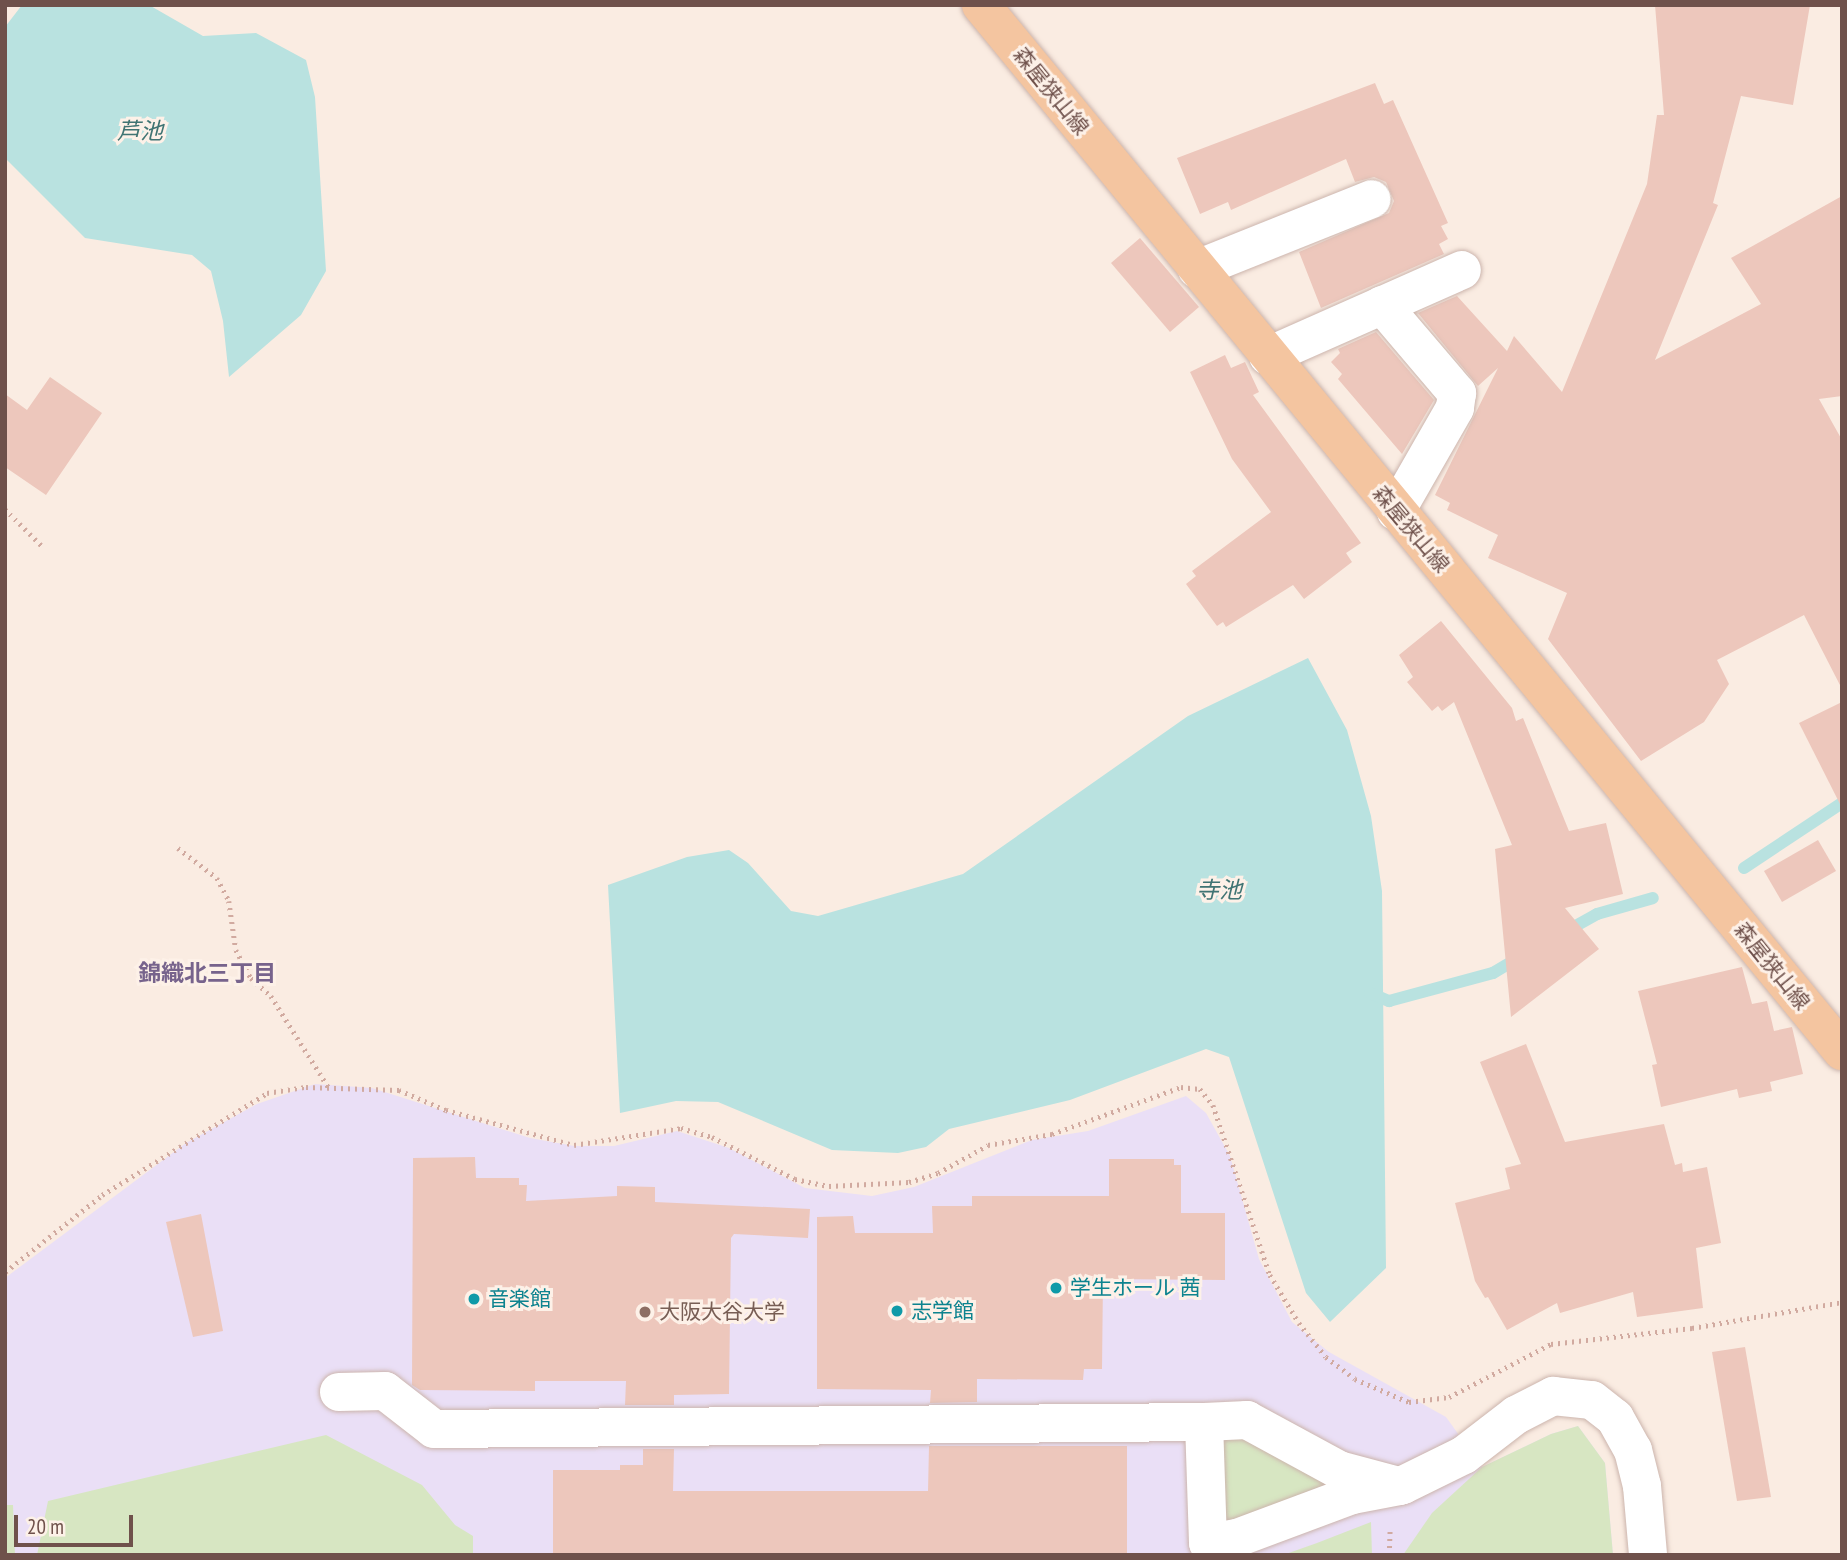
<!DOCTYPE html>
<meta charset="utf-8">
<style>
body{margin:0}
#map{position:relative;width:1847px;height:1560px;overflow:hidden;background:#faece2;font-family:"PT Sans Narrow","Noto Sans JP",sans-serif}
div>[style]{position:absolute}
.education>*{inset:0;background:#eadff6}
.green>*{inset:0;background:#d7e6c2}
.water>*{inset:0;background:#b9e2e0}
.stream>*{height:12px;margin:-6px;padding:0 6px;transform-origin:6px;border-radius:6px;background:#b9e2e0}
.building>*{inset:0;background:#edc7bc}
.path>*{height:4.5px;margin-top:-2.25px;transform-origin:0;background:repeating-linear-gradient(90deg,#d1aaa0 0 2px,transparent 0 7px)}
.roads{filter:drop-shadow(0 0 2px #ccb5ad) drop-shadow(0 0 2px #ccb5ad)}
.minor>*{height:38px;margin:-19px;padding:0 19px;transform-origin:19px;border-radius:19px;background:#fff}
.major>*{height:38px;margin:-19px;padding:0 19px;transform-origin:19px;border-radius:19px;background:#f4c5a0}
.dots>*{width:19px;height:19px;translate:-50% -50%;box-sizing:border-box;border:4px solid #fdf1e8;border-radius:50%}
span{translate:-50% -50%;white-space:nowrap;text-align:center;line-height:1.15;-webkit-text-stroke:6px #fdf1e8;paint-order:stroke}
.street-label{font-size:21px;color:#6f514b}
.culture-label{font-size:21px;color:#0d838f}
.left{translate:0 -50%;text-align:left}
.education-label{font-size:21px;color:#785e54}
.water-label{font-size:23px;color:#407473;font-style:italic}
.neighbourhood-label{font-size:23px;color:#77638c;font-weight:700}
.frame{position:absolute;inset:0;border:7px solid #6f514b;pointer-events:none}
.scale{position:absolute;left:14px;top:1515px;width:119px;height:32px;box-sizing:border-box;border:4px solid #6f514b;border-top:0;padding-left:9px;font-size:21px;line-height:24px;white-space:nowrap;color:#6f514b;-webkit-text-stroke:5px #fdf1e8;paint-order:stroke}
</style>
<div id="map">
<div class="education">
<i style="clip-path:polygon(315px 1084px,372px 1088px,530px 1138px,574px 1146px,614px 1146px,677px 1131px,729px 1148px,805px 1188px,872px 1196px,914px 1187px,1032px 1140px,1088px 1131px,1186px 1096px,1206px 1113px,1230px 1156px,1259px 1259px,1292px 1322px,1329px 1352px,1446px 1417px,1482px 1467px,1551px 1434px,1578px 1426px,1605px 1463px,1613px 1555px,5px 1555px,5px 1278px,186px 1143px,257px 1104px)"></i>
</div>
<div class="green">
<i style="clip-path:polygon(1578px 1426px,1605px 1463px,1613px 1555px,1403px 1555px,1432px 1513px,1482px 1467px,1551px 1434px)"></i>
<i style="clip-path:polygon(1235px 1434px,1327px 1484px,1223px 1526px,1217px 1443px)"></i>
<i style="clip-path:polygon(326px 1435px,422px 1485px,455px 1525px,473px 1536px,473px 1555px,37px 1555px,48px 1501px)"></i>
<i style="clip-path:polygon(5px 1505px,13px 1505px,15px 1555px,5px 1555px)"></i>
<i style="clip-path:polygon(1371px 1522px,1372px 1555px,1283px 1555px,1317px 1543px)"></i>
</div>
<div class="water">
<i style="clip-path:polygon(22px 5px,149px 5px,203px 36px,256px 33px,306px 60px,315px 97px,326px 271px,301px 315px,229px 377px,223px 321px,211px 271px,192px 255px,85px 238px,5px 158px,5px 27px)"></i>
<i style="clip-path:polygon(1308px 658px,1347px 730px,1371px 816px,1382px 891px,1386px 1268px,1330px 1322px,1306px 1293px,1229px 1057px,1206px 1049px,1070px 1100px,949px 1129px,926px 1147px,898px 1153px,832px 1150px,718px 1102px,676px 1101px,620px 1113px,608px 885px,687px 857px,729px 850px,748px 863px,791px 911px,818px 916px,963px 874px,1188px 716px)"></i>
</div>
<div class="stream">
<i style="left:1744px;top:868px;width:118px;rotate:-33.6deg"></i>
<i style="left:1563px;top:933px;width:39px;rotate:-29deg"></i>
<i style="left:1597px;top:914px;width:58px;rotate:-15.9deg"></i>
<i style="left:1370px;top:993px;width:21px;rotate:23deg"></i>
<i style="left:1389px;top:1001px;width:108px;rotate:-15.1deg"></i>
<i style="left:1493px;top:973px;width:31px;rotate:-31deg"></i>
</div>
<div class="building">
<i style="clip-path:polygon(1655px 5px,1810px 5px,1793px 105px,1741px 96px,1713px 203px,1718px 205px,1655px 360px,1761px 304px,1731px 258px,1842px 196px,1842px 396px,1819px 399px,1842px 440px,1842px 689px,1804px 615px,1717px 660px,1729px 684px,1704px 722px,1641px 761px,1548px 639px,1567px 593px,1488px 558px,1498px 535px,1447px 510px,1450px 503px,1435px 495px,1498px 368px,1478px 386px,1418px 313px,1457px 296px,1507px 351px,1514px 336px,1562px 392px,1647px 184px,1657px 115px,1664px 115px)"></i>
<i style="clip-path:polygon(1375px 83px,1384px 104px,1393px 100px,1448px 223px,1441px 226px,1448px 239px,1439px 244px,1444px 254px,1321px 308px,1299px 252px,1389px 213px,1394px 201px,1386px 182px,1374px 177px,1355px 182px,1346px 159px,1231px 210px,1228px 202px,1200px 214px,1177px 158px)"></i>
<i style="clip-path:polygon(1140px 238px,1199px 307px,1170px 332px,1111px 263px)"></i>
<i style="clip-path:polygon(1376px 332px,1434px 400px,1402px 454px,1338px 379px,1342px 374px,1331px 362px,1340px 353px,1338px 349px)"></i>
<i style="clip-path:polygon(1225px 355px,1231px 368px,1245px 362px,1259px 392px,1253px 395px,1361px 543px,1346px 553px,1352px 562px,1304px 599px,1293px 585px,1226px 627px,1223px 622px,1217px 626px,1186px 584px,1196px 576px,1192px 571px,1271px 512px,1232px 459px,1190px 372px)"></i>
<i style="clip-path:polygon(50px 377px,102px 413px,46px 495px,5px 467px,5px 394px,27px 410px)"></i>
<i style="clip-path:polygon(1441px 621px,1512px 708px,1516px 721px,1523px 718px,1569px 831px,1606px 823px,1623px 894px,1565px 908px,1599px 949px,1511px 1017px,1495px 849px,1512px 845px,1454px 702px,1442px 711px,1438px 706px,1432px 711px,1407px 682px,1413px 677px,1399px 655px)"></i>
<i style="clip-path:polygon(1842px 702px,1842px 808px,1799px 723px)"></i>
<i style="clip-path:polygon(1818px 840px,1836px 871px,1782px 902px,1764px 871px)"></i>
<i style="clip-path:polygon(1742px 967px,1752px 1004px,1767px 1001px,1774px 1031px,1792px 1027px,1803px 1074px,1770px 1082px,1772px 1091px,1739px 1098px,1737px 1089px,1661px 1107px,1652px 1065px,1657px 1064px,1638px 991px)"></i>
<i style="clip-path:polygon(1526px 1044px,1565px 1142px,1664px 1124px,1675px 1165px,1682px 1163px,1683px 1172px,1707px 1167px,1721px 1243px,1696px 1248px,1703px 1308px,1637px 1317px,1633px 1292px,1560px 1313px,1557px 1303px,1507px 1330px,1488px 1297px,1485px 1298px,1475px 1281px,1455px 1203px,1510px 1189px,1505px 1168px,1521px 1164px,1480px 1062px)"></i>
<i style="clip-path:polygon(475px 1157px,476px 1178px,519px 1178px,519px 1185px,527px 1185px,526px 1201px,617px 1196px,617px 1186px,655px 1187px,655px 1202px,810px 1209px,808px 1238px,734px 1234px,731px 1238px,729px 1394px,674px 1395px,674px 1405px,625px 1405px,626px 1381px,535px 1381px,535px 1391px,420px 1390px,412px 1385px,413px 1158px)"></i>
<i style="clip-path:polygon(1109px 1159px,1174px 1159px,1174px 1165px,1181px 1165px,1181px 1213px,1225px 1213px,1225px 1280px,1103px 1279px,1102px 1369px,1084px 1369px,1083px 1380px,977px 1379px,977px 1402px,930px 1403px,931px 1390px,817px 1389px,817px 1217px,853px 1216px,855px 1233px,933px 1233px,932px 1206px,972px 1206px,972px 1196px,1109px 1196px)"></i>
<i style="clip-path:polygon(201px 1214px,223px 1331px,193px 1337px,166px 1222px)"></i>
<i style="clip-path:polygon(1745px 1347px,1771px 1497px,1737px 1501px,1712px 1352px)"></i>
<i style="clip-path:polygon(929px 1446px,1127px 1446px,1127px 1555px,553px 1555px,553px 1470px,620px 1470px,620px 1465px,643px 1465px,643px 1449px,674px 1449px,673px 1491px,928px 1491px)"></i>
</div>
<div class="path">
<i style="left:5px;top:509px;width:55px;rotate:45deg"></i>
<i style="left:178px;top:848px;width:49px;rotate:37.6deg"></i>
<i style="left:217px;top:878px;width:26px;rotate:62deg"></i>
<i style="left:229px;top:901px;width:49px;rotate:81.9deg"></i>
<i style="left:236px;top:950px;width:32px;rotate:62deg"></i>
<i style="left:251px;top:978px;width:27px;rotate:42deg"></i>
<i style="left:271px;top:996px;width:109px;rotate:57.8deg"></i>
<i style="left:5px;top:1272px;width:124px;rotate:-38.4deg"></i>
<i style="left:102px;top:1195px;width:194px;rotate:-31.7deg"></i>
<i style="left:267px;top:1093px;width:39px;rotate:-9deg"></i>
<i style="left:306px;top:1087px;width:93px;rotate:1.8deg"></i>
<i style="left:399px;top:1090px;width:51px;rotate:23.1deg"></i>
<i style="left:446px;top:1110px;width:133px;rotate:15.3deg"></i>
<i style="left:574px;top:1145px;width:108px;rotate:-9deg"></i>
<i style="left:681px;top:1128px;width:32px;rotate:16deg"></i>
<i style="left:712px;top:1137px;width:93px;rotate:26.8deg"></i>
<i style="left:795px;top:1179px;width:35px;rotate:12deg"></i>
<i style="left:829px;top:1186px;width:80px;rotate:-2.9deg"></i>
<i style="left:909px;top:1182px;width:30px;rotate:-17deg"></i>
<i style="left:938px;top:1173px;width:57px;rotate:-29.2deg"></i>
<i style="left:988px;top:1145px;width:65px;rotate:-9.8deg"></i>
<i style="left:1052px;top:1134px;width:137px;rotate:-20deg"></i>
<i style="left:1181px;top:1087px;width:19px;rotate:6deg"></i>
<i style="left:1200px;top:1089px;width:21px;rotate:51deg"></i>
<i style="left:1213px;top:1105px;width:179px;rotate:71.5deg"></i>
<i style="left:1270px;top:1275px;width:56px;rotate:58.9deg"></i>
<i style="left:1299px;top:1323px;width:43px;rotate:51.5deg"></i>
<i style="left:1326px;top:1357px;width:36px;rotate:37deg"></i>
<i style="left:1355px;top:1379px;width:59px;rotate:23.1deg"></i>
<i style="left:1409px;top:1402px;width:40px;rotate:-7.1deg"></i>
<i style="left:1449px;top:1397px;width:115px;rotate:-27.5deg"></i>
<i style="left:1551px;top:1344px;width:142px;rotate:-6.5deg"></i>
<i style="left:1692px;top:1328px;width:152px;rotate:-9.8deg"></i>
<i style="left:1389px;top:1555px;width:27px;rotate:-88deg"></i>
</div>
<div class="roads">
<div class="minor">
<i style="left:1197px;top:269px;width:188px;rotate:-21.8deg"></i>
<i style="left:1382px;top:305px;width:116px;rotate:49.6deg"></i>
<i style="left:1457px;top:393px;width:15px;rotate:98deg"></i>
<i style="left:1455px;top:408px;width:119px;rotate:119.8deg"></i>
<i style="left:1268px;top:356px;width:212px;rotate:-23.9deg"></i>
<i style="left:339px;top:1392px;width:46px;rotate:-1.2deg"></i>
<i style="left:385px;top:1391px;width:62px;rotate:37.8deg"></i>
<i style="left:434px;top:1429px;width:770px;rotate:-0.52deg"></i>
<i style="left:1399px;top:1486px;width:62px;rotate:-165.1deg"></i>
<i style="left:1339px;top:1470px;width:105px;rotate:-151.5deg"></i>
<i style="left:1247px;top:1420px;width:43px;rotate:177.3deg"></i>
<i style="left:1204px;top:1422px;width:121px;rotate:88.1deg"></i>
<i style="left:1208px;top:1543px;width:29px;rotate:-10deg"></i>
<i style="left:1237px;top:1538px;width:123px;rotate:-20.5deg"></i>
<i style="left:1352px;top:1495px;width:48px;rotate:-10.8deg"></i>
<i style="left:1399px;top:1486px;width:4px;rotate:-14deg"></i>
<i style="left:1403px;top:1485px;width:68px;rotate:-26.2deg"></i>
<i style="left:1464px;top:1455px;width:66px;rotate:-37.6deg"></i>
<i style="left:1516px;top:1415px;width:42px;rotate:-27.2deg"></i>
<i style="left:1553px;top:1396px;width:39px;rotate:6deg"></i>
<i style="left:1592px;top:1400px;width:29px;rotate:38deg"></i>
<i style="left:1615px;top:1418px;width:37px;rotate:61deg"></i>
<i style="left:1633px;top:1450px;width:37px;rotate:76deg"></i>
<i style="left:1642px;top:1486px;width:69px;rotate:85deg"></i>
</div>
<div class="major">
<i style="left:981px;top:5px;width:1355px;rotate:50.54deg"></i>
</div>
</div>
<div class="dots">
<i style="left:1056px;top:1288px;background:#0f9aa8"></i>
<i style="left:474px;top:1299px;background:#0f9aa8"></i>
<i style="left:897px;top:1311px;background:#0f9aa8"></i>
<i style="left:645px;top:1312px;background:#8d6e63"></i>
</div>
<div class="street-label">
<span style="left:1051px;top:91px;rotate:51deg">森屋狭山線</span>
<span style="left:1411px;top:529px;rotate:50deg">森屋狭山線</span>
<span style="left:1772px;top:966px;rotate:51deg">森屋狭山線</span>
</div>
<div class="culture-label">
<span class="left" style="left:1070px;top:1288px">学生ホール 茜</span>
<span class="left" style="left:488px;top:1299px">音楽館</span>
<span class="left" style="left:911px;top:1311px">志学館</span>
</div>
<div class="education-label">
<span class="left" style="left:659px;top:1312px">大阪大谷大学</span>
</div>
<div class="water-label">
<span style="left:140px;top:131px">芦池</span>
<span style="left:1219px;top:890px">寺池</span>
</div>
<div class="neighbourhood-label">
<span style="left:207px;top:973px">錦織北三丁目</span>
</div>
<div class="frame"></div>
<div class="scale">20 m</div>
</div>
